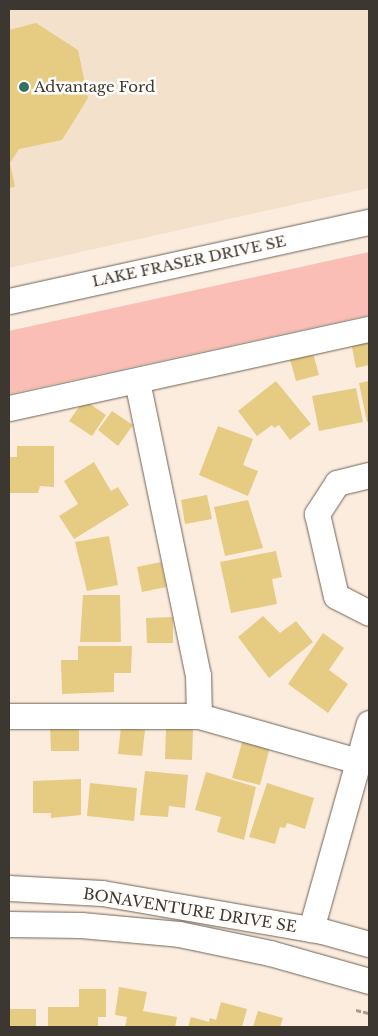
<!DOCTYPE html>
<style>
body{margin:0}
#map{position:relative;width:378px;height:1036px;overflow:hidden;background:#fbecde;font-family:"Libre Baskerville",serif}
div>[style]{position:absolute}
.built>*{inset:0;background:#f4e1cc}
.green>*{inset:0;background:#fabeb7}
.building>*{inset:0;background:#e6cb82}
.path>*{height:3px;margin-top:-1.5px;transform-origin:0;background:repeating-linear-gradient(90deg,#a69c91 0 5px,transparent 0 7.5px)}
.roads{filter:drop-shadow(0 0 1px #6f6356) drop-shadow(0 0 1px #6f6356)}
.minor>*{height:25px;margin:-12.5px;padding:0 12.5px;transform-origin:12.5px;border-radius:12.5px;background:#fff}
.dots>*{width:14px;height:14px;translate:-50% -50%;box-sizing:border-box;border:2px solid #fffcf9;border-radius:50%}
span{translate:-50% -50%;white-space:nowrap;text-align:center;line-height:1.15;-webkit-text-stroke:5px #fffcf9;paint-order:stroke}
.poi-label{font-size:15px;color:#3c3731}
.left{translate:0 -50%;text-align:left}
.street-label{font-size:15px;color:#3c3731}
.frame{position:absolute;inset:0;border:10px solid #3c3731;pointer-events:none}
</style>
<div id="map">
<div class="built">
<i style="clip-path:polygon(9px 9px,369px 9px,369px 188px,9px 268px)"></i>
</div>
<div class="green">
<i style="clip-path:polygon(369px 252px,369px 315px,9px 394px,9px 331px)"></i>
</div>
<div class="building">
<i style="clip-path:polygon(36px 23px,78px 50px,88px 98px,62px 140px,19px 149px,10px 163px,15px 187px,9px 188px,9px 30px)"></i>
<i style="clip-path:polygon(369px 338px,369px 365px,356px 368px,351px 342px)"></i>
<i style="clip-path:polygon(312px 349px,319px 375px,296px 381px,289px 356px)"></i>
<i style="clip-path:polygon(276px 381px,311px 424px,290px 440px,279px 425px,274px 428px,272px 425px,257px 436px,238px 411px)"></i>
<i style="clip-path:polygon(369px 381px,369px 421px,367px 422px,359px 383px)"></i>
<i style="clip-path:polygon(356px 388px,363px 422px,319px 431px,312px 396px)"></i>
<i style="clip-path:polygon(84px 400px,106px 415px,92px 436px,69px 421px)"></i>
<i style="clip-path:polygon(112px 411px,133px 425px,118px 446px,98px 430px)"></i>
<i style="clip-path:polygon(218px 426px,253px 439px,243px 465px,258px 471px,248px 496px,199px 475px)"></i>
<i style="clip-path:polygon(17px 446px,54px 446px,54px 487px,40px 486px,38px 493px,9px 493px,9px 457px,17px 457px)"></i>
<i style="clip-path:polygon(94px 462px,111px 491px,118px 487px,129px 505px,74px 539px,59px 516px,78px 504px,64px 481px)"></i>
<i style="clip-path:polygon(207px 495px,212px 519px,185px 524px,181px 500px)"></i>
<i style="clip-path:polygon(248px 500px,263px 548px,225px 556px,214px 507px)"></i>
<i style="clip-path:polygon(109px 536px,118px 585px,87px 591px,75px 542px)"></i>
<i style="clip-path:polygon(276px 551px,282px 577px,272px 579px,277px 604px,231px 613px,220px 562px)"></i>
<i style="clip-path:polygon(161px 562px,166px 587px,142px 592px,137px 567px)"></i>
<i style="clip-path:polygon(83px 595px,120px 595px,121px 642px,80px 642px)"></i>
<i style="clip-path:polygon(263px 616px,280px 633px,296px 621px,313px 642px,269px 678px,238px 637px)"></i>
<i style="clip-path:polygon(173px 617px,173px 643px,147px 643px,146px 618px)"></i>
<i style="clip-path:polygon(323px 633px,344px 648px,329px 670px,348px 684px,328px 713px,288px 684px)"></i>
<i style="clip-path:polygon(78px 646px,132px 646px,131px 673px,114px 673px,114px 692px,62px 694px,61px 660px,78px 660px)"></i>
<i style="clip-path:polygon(50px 725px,79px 725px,79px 751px,51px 751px)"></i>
<i style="clip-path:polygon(121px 727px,145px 730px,142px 756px,118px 754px)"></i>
<i style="clip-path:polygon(166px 728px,193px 728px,192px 760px,165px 759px)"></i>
<i style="clip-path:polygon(243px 739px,270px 747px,260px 785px,232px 778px)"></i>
<i style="clip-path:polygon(145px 771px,188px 775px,185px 808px,169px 806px,168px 817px,140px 815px)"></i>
<i style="clip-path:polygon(206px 772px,256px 787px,244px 840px,217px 832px,221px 817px,195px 810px)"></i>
<i style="clip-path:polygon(81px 779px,81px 815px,51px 818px,51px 813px,33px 813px,33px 781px)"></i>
<i style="clip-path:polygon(90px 783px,137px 788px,134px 821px,87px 816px)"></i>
<i style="clip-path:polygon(267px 783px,314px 798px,305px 829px,287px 823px,285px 828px,280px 827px,275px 844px,249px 837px)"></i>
<i style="clip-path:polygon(119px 987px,147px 992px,143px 1011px,177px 1017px,175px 1027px,125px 1027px,127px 1017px,115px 1015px)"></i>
<i style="clip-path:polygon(79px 989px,106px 989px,106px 1017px,98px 1017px,98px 1027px,48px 1027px,48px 1007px,79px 1007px)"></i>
<i style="clip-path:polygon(221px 1002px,247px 1009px,242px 1027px,188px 1027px,191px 1017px,209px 1022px,210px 1018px,216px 1020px)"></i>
<i style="clip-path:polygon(9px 1009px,36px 1009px,36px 1027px,9px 1027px)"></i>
<i style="clip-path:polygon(258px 1011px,283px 1018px,280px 1027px,253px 1027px)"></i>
</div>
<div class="path">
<i style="left:356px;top:1010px;width:13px;rotate:13deg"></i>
</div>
<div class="roads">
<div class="minor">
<i style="left:9px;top:301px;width:369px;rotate:-12.4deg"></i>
<i style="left:137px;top:381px;width:300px;rotate:78.3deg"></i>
<i style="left:198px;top:675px;width:41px;rotate:88.6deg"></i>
<i style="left:9px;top:408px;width:369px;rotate:-12.4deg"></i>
<i style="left:369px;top:475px;width:33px;rotate:166deg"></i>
<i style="left:337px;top:483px;width:37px;rotate:123deg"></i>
<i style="left:317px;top:514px;width:84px;rotate:77deg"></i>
<i style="left:336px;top:596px;width:37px;rotate:27deg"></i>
<i style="left:9px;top:716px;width:190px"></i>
<i style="left:199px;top:716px;width:165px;rotate:15.8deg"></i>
<i style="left:9px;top:888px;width:93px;rotate:3.1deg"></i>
<i style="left:102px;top:893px;width:223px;rotate:9.8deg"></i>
<i style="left:322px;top:931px;width:49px;rotate:15.5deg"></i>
<i style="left:9px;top:924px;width:72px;rotate:0.8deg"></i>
<i style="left:81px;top:925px;width:98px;rotate:5.2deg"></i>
<i style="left:179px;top:934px;width:93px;rotate:11.8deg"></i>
<i style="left:270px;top:953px;width:103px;rotate:15.8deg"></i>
<i style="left:311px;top:929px;width:214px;rotate:-74.3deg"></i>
</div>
</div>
<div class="dots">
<i style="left:24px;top:87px;background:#317262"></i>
</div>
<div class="poi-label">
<span class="left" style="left:34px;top:87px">Advantage Ford</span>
</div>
<div class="street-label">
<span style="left:189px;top:261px;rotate:-12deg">LAKE FRASER DRIVE SE</span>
<span style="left:190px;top:910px;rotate:9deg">BONAVENTURE DRIVE SE</span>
</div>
<div class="frame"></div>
</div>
